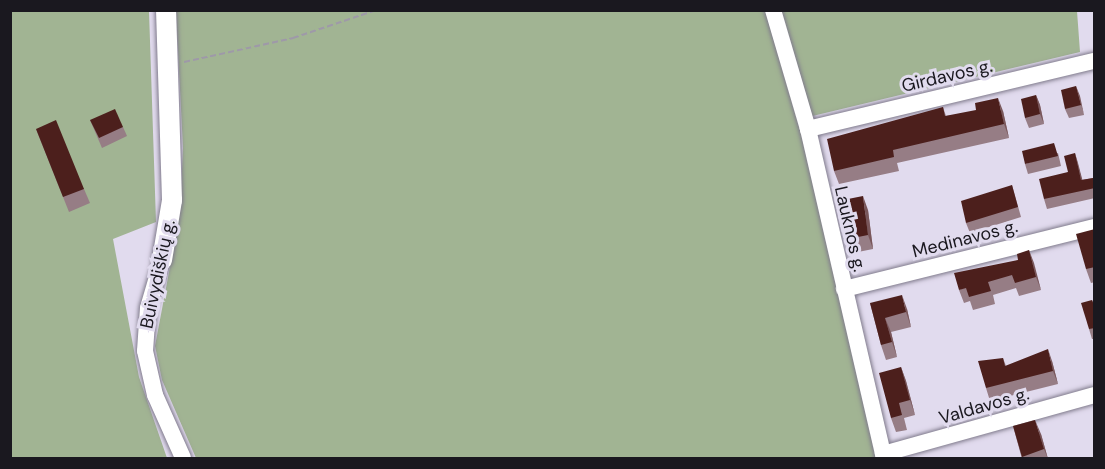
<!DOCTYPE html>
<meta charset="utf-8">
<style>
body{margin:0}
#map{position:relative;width:1105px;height:469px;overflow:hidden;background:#e1dbee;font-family:"DM Sans",sans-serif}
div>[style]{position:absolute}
.green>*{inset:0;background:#a1b493}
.path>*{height:2px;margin-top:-1px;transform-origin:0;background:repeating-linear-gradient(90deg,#9e99a8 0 6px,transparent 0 9px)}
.roads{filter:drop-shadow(0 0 2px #807b8c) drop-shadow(0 0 2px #807b8c)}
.minor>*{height:16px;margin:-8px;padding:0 8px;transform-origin:8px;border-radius:8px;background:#fff}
.major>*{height:20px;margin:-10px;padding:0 10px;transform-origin:10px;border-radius:10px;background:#fff}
.wall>*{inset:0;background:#967d85}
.shaded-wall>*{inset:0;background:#79575b}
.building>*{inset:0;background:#4c1f1c}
span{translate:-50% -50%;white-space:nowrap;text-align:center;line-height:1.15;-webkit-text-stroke:6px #e1dbee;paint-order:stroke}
.street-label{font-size:18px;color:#1a181f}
.frame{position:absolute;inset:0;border:12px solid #1a181f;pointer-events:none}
</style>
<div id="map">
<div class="green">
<i style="clip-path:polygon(10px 11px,149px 11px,156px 222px,113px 239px,139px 377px,167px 458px,11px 458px)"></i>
<i style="clip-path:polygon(176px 11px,1077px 11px,1080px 52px,800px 119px,878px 458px,196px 458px,162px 380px,155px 346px,180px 214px,183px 148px)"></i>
</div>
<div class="path">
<i style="left:184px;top:62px;width:112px;rotate:-12.4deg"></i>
<i style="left:293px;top:38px;width:88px;rotate:-18.6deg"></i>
</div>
<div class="roads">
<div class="minor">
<i style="left:773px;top:10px;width:124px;rotate:73.6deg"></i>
<i style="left:808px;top:129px;width:338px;rotate:77deg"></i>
<i style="left:808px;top:129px;width:294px;rotate:-13.4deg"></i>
<i style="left:162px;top:260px;width:50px;rotate:106.3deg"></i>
<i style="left:148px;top:308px;width:43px;rotate:94deg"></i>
<i style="left:145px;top:351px;width:45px;rotate:77.2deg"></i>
<i style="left:155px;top:395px;width:69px;rotate:66deg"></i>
<i style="left:844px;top:289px;width:258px;rotate:-13.9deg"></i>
<i style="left:883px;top:454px;width:219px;rotate:-15.6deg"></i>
</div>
<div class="major">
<i style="left:162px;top:260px;width:61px;rotate:-80.5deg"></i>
<i style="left:172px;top:200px;width:190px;rotate:-91.8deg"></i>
</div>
</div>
<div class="wall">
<i style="clip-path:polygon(1076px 86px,1084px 115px,1069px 118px,1065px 109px)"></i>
<i style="clip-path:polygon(1036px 95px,1040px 105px,1044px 124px,1029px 128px,1025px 118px)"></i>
<i style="clip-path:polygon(943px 107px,946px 116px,1003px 111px,1009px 138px,897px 163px,899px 171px,839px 184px,834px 171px)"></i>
<i style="clip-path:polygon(90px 120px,123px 127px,127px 136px,102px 148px)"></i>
<i style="clip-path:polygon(36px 129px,84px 189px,90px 203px,69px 212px)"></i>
<i style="clip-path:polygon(1058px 153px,1061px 166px,1028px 174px,1025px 164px)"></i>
<i style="clip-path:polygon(1075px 153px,1082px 180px,1093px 178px,1095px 183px,1095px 198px,1047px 209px,1044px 199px,1068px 172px)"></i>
<i style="clip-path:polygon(1012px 185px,1021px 217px,970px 233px,966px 223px)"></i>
<i style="clip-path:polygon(868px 210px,873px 249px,858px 252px,853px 238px)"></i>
<i style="clip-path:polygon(1095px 229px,1095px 282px,1091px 283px,1086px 269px)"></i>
<i style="clip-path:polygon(1029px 250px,1041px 290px,1019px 296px,1016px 288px,993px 295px,995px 304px,973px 310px,970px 301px,964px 303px,959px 290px,1018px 260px)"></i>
<i style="clip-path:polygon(1092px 300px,1095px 306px,1095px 339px,1092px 339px,1089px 329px)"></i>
<i style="clip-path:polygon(870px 303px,907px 309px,911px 327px,891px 332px,897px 357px,886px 360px,881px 345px)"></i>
<i style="clip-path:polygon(1003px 358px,1006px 366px,1052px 361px,1058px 384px,990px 401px,986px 388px)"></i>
<i style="clip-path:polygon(901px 367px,906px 381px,915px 415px,904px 418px,907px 430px,896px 432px,891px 418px)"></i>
<i style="clip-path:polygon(1013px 426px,1041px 434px,1048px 459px,1022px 459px)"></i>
</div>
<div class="shaded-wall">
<i style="clip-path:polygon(1076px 86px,1080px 96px,1084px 115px,1081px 105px)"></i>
<i style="clip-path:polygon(1036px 95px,1040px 105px,1044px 124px,1040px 114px)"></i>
<i style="clip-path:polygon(998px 98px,1003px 111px,1009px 138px,1004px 124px)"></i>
<i style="clip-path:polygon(1075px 153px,1078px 163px,1085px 190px,1081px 180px)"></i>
<i style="clip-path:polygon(863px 196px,868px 210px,873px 249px,868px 235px)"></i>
<i style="clip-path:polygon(1029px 250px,1034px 263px,1041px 290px,1036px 277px)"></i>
<i style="clip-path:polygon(902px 295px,907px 309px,911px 327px,906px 312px)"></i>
<i style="clip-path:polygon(885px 318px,891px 332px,897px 357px,892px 342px)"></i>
<i style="clip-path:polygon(1048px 349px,1052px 361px,1058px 384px,1053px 371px)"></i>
<i style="clip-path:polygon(901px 367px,906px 381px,915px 415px,910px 400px)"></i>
<i style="clip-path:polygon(1035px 420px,1041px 434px,1048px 459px,1044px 449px)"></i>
</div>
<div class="building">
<i style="clip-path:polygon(1076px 86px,1081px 105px,1065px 109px,1061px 90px)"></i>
<i style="clip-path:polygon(1036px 95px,1040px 114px,1025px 118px,1021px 99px)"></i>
<i style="clip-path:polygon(998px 98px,1004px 124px,893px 150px,894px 157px,834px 171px,827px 139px,943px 107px,945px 116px,976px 110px,975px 103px)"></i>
<i style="clip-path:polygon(115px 109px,123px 127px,99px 138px,90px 120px)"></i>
<i style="clip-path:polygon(56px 120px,84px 189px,63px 197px,36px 129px)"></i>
<i style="clip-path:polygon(1054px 143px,1058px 156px,1025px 164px,1022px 151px)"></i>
<i style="clip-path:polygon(1075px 153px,1081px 180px,1093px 178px,1095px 188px,1044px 199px,1039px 179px,1068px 172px,1064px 156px)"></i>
<i style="clip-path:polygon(1012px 185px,1018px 207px,966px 223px,961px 201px)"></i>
<i style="clip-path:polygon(863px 196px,868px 235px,853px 238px,848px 199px)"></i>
<i style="clip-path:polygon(1095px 229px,1095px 267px,1086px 269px,1076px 234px)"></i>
<i style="clip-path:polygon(1029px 250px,1036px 277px,1015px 283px,1012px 275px,988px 282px,991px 291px,969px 297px,966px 288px,959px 290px,954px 273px,1018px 260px,1017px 254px)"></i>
<i style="clip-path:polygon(902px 295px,906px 312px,885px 318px,892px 342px,881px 345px,870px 303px)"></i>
<i style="clip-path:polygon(1092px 300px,1095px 308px,1095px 328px,1089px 329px,1081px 303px)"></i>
<i style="clip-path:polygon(1048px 349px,1053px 371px,986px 388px,978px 361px,1003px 358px,1005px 366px)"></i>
<i style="clip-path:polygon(901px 367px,910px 400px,899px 403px,902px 415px,891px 418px,879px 373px)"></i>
<i style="clip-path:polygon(1035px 420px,1044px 449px,1022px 457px,1013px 426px)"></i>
</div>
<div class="street-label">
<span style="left:947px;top:76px;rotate:-13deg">Girdavos g.</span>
<span style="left:850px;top:229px;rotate:77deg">Lauknos g.</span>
<span style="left:965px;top:239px;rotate:-14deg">Medinavos g.</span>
<span style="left:158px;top:274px;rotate:-78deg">Buivydiškių g.</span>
<span style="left:984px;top:406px;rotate:-16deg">Valdavos g.</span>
</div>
<div class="frame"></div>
</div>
